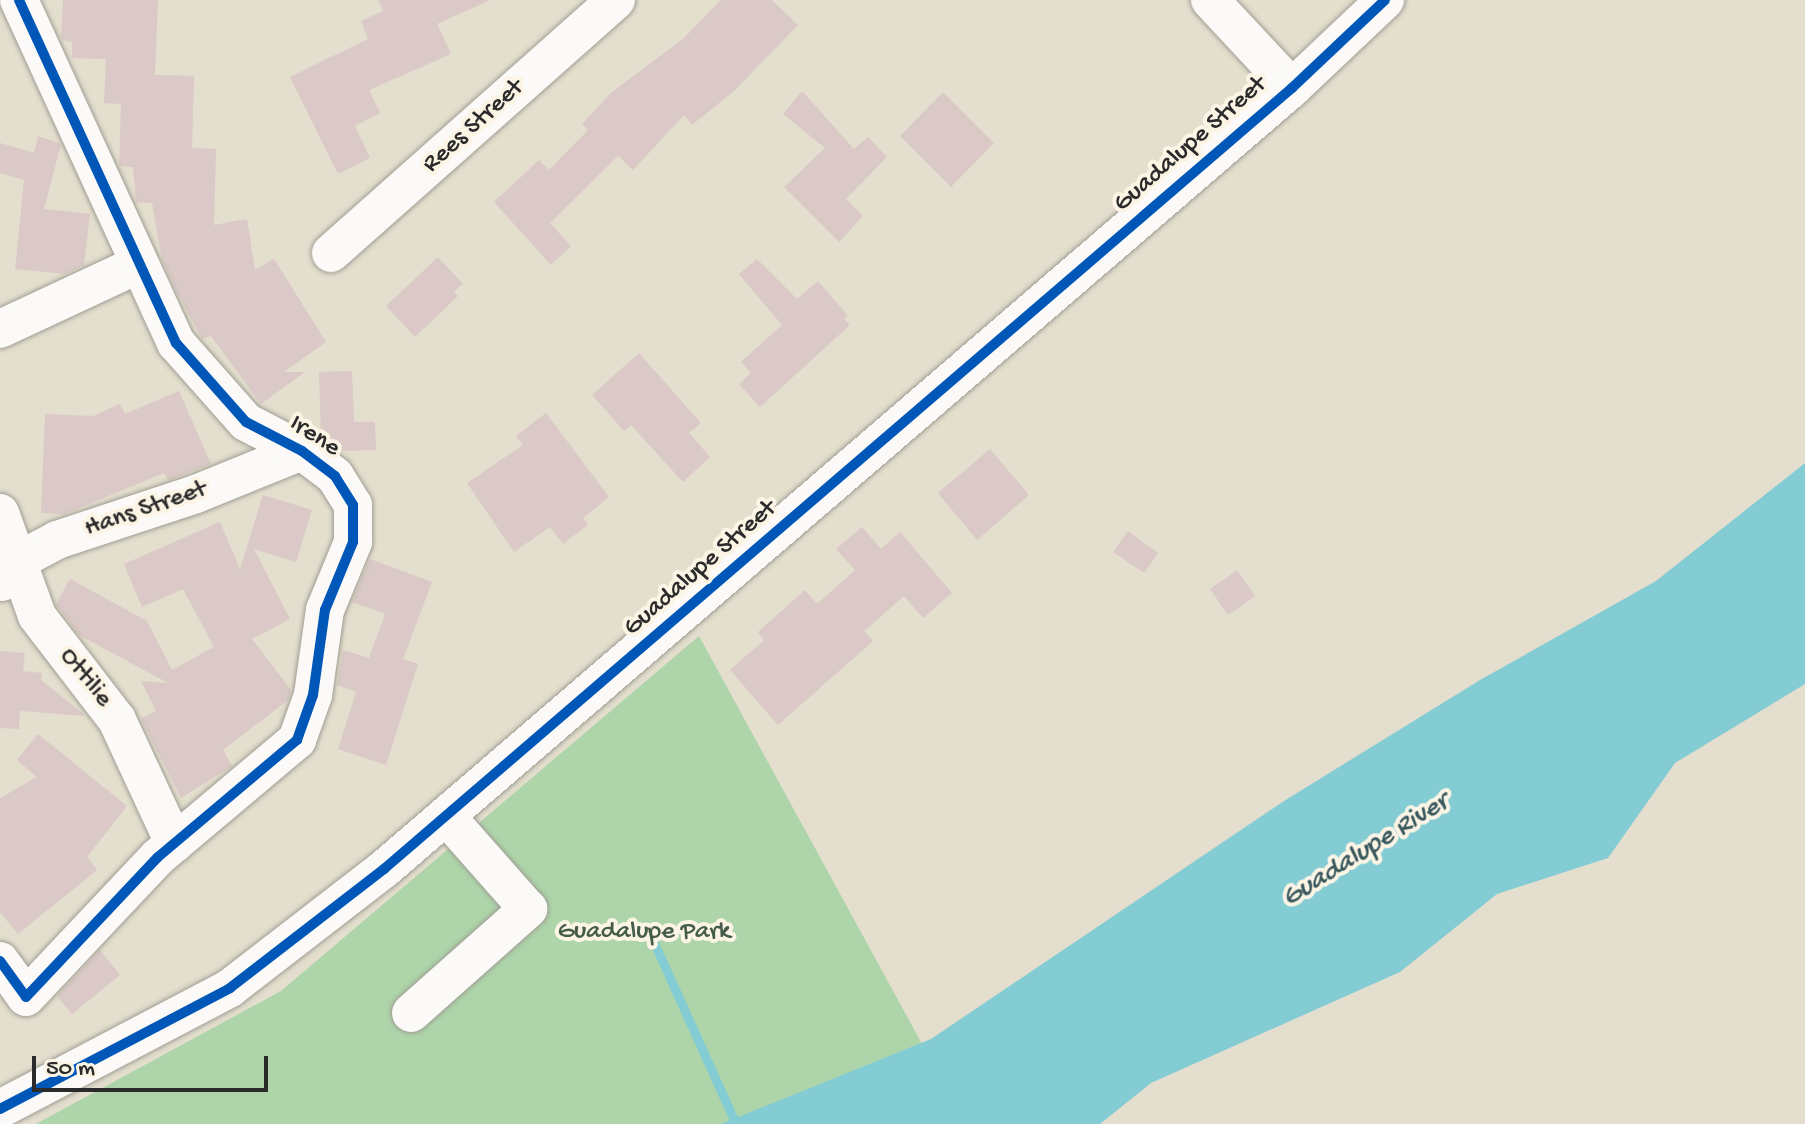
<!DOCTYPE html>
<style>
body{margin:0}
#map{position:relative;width:1805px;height:1124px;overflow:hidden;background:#e3decd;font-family:"Gochi Hand",sans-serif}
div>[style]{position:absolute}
.green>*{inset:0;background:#add5a9}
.water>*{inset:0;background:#84ccd4}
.stream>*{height:9px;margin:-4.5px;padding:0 4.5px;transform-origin:4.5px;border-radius:4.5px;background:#84ccd4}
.building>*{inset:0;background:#dac9c6}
.roads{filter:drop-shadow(0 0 2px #a09e94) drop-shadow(0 0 2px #a09e94)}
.minor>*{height:38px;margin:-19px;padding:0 19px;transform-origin:19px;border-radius:19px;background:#fbfaf8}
.cycleway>*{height:10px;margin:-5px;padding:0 5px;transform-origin:5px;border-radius:5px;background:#0057b8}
span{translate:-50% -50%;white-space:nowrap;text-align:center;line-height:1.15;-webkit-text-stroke:8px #fcf5e5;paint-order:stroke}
.street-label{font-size:26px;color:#2b2b2b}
.park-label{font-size:26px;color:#445c48}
.water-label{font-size:28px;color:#39595f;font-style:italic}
.scale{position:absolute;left:32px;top:1056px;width:236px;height:36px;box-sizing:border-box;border:4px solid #2b2b2b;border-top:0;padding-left:10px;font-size:24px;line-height:28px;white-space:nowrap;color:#2b2b2b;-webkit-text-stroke:6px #fcf5e5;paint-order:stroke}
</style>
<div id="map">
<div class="green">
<i style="clip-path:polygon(699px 636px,927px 1053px,798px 1124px,36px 1124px,281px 991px)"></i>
</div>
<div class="water">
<i style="clip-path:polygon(1805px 463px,1805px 684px,1675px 763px,1608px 858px,1497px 894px,1400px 972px,1151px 1083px,1100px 1124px,721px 1124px,931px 1039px,1284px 801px,1480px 680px,1656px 581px)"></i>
</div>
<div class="stream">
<i style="left:651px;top:936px;width:206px;rotate:65.7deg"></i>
</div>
<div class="building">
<i style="clip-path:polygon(63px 0,158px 0,155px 75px,194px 76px,192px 148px,216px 149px,214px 225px,247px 219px,255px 270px,274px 259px,326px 342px,284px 372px,305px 372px,261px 404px,211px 336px,202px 339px,176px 290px,162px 259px,152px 203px,136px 202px,133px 167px,119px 166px,121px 104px,104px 103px,106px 59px,72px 58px,72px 42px,61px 39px)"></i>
<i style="clip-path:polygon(378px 0,490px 0,437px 24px,451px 54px,369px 90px,380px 113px,355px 126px,370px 158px,338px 174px,290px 77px,368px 39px,361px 21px,383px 11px)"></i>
<i style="clip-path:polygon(721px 0,772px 0,798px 25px,734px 91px,692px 125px,684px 115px,633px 170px,618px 156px,550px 223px,571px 246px,551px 265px,494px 202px,539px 160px,549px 170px,588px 130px,582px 124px,612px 92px,683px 39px)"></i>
<i style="clip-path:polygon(802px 91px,854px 149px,868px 137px,887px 157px,846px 199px,863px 216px,839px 242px,784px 187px,825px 148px,783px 114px)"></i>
<i style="clip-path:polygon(943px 92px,994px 143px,951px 187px,900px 136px)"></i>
<i style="clip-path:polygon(38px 136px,61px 144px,44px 209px,90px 214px,84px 265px,65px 274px,15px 269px,24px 180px,0 173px,0 143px,34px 153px)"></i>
<i style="clip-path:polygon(438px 257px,463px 284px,454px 291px,458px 296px,415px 337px,386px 306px)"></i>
<i style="clip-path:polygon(757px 259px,797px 299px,818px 281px,848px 316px,844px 319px,850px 325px,760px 407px,739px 384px,751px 373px,741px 362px,782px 325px,739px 274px)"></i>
<i style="clip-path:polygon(639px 353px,701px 423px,689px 433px,710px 457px,683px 482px,631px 425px,624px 431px,592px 395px)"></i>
<i style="clip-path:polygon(352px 371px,354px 422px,375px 422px,376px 450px,339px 451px,321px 438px,319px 372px)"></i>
<i style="clip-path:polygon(179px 391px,211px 464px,168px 480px,164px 473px,65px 514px,41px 513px,45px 414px,93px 416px,120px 404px,125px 414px)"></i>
<i style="clip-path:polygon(546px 413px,609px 497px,583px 518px,588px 525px,563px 544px,550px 527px,514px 552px,467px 483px,523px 445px,516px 436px)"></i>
<i style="clip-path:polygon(990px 449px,1029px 495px,977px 540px,938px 493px)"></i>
<i style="clip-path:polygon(263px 495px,312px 510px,296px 562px,254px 549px,290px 619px,252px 639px,291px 690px,288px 700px,223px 750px,232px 766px,181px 798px,141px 719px,156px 711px,141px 681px,168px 683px,79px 635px,56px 604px,70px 579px,147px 621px,172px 670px,214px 647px,183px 589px,142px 607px,124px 564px,220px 522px,240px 569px)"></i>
<i style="clip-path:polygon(862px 527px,881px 549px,900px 532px,952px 593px,923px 618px,904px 596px,864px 631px,873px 641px,778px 725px,730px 670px,764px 640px,758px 632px,805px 590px,817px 604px,855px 570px,836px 549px)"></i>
<i style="clip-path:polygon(1128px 531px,1158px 553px,1144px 573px,1113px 552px)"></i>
<i style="clip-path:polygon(370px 559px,432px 582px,403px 659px,418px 664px,386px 765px,338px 749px,356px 692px,337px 685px,343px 650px,369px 658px,385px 614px,352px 602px)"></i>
<i style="clip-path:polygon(1237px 570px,1255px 596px,1228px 615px,1210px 589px)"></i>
<i style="clip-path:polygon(0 651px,25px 653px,23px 671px,42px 673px,41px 680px,86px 716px,20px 711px,19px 729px,0 728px)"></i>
<i style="clip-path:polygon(38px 734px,127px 806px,87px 857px,97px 870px,18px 934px,0 912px,0 798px,37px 777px,17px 760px)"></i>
<i style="clip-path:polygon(100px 950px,120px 975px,72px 1014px,57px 996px)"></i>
</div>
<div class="roads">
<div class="minor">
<i style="left:1210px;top:0;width:120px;rotate:47deg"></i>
<i style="left:331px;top:253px;width:381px;rotate:-41.6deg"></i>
<i style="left:0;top:329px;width:151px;rotate:-25deg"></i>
<i style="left:0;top:513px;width:109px;rotate:70.2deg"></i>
<i style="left:37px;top:616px;width:131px;rotate:52.4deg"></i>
<i style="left:117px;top:720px;width:136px;rotate:65.1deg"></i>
<i style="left:2px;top:582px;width:38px;rotate:-45deg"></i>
<i style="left:29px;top:555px;width:32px;rotate:-28deg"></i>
<i style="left:57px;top:540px;width:146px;rotate:-18.3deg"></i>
<i style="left:196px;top:494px;width:114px;rotate:-22.1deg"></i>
<i style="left:0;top:961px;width:44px;rotate:54.2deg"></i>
<i style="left:26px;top:997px;width:192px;rotate:-46.7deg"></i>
<i style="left:158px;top:857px;width:182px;rotate:-40.1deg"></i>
<i style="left:297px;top:740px;width:48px;rotate:-70.4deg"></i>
<i style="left:313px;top:695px;width:86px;rotate:-82deg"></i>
<i style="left:325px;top:610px;width:74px;rotate:-67.6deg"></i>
<i style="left:353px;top:542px;width:37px;rotate:-90deg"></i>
<i style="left:353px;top:505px;width:34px;rotate:-122deg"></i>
<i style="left:335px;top:476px;width:41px;rotate:-142.9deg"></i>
<i style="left:302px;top:451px;width:63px;rotate:-152.6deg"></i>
<i style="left:246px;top:422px;width:106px;rotate:-131.5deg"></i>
<i style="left:176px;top:343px;width:377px;rotate:-114.6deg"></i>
<i style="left:411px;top:1013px;width:157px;rotate:-41.6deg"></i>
<i style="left:528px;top:909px;width:123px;rotate:-131.4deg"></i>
<i style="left:0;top:1109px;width:260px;rotate:-27.7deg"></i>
<i style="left:230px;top:988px;width:195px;rotate:-37.7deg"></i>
<i style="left:384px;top:869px;width:1198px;rotate:-40.7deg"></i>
<i style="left:1292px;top:88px;width:128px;rotate:-43.4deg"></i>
</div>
</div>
<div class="cycleway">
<i style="left:0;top:961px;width:44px;rotate:54.2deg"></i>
<i style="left:26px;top:997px;width:192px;rotate:-46.7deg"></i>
<i style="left:158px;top:857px;width:182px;rotate:-40.1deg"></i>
<i style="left:297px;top:740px;width:48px;rotate:-70.4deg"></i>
<i style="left:313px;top:695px;width:86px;rotate:-82deg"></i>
<i style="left:325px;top:610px;width:74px;rotate:-67.6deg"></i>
<i style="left:353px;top:542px;width:37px;rotate:-90deg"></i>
<i style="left:353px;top:505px;width:34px;rotate:-122deg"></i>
<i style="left:335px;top:476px;width:41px;rotate:-142.9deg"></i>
<i style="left:302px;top:451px;width:63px;rotate:-152.6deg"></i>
<i style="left:246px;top:422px;width:106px;rotate:-131.5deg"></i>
<i style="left:176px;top:343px;width:377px;rotate:-114.6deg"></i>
<i style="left:0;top:1109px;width:260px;rotate:-27.7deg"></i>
<i style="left:230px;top:988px;width:195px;rotate:-37.7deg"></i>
<i style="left:384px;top:869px;width:1198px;rotate:-40.7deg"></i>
<i style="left:1292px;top:88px;width:128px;rotate:-43.4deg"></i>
</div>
<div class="street-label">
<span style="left:474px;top:127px;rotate:-42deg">Rees Street</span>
<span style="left:1191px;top:145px;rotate:-41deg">Guadalupe Street</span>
<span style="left:314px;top:437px;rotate:33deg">Irene</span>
<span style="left:146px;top:510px;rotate:-19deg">Hans Street</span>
<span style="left:701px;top:569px;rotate:-41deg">Guadalupe Street</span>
<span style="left:85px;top:678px;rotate:52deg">Ottilie</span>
</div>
<div class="park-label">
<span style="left:644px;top:933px">Guadalupe Park</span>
</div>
<div class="water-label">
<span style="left:1366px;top:851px;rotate:-32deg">Guadalupe River</span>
</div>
<div class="scale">50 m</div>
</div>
